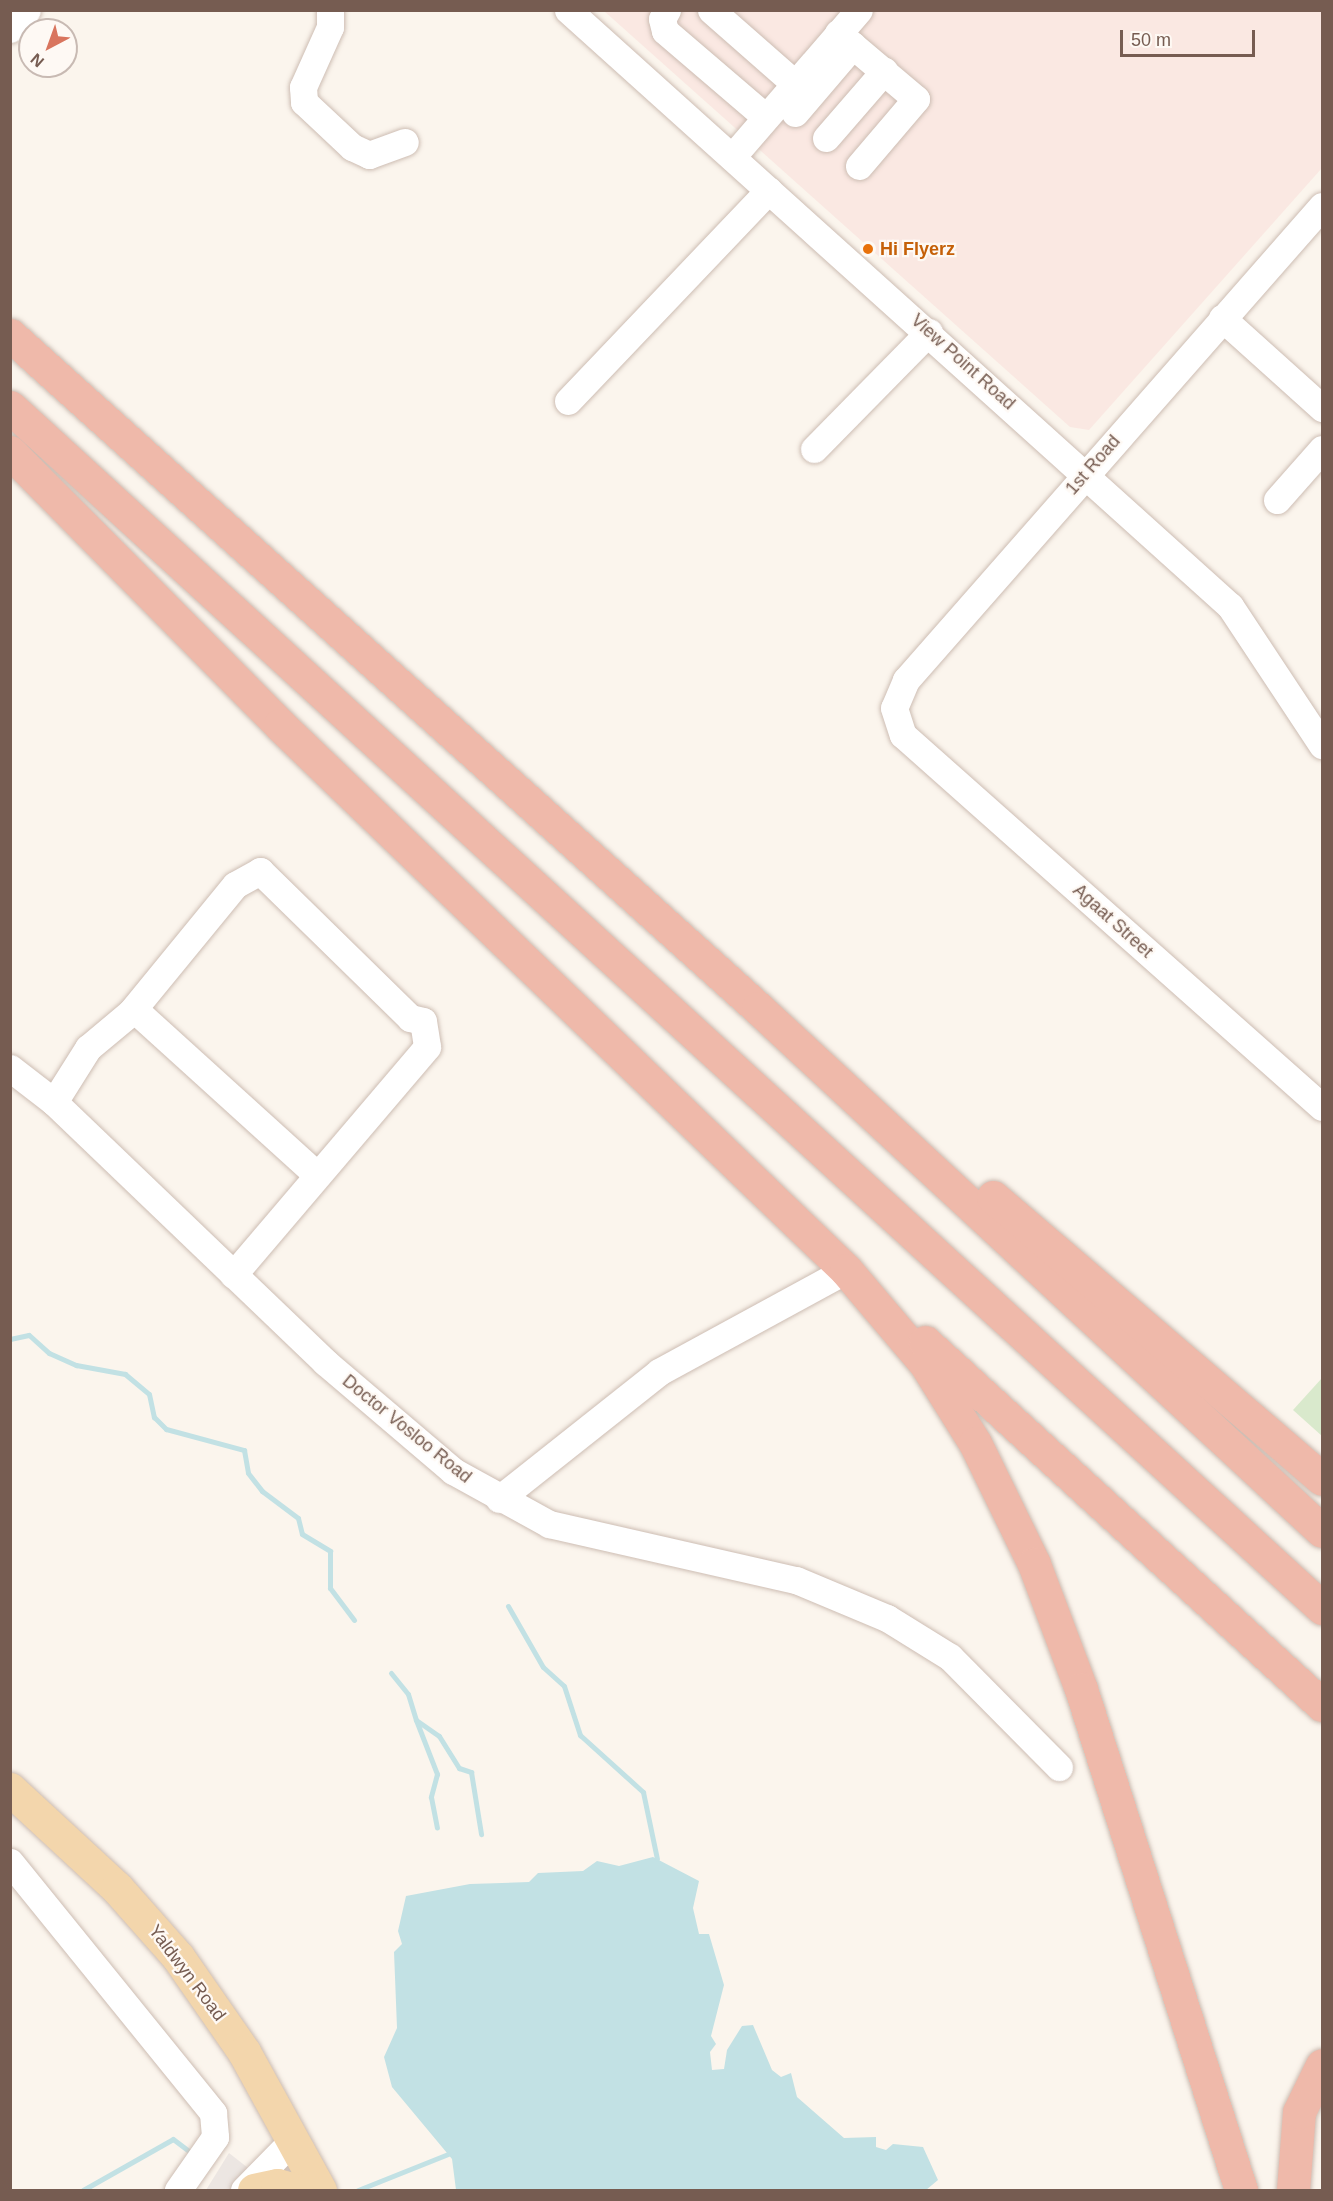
<!DOCTYPE html>
<style>
body{margin:0}
#map{position:relative;width:1333px;height:2201px;overflow:hidden;background:#fbf5ed;font-family:Helvetica,sans-serif}
div>[style]{position:absolute}
.commercial>*{inset:0;background:#fae8e2}
.industrial>*{inset:0;background:#ece6e2}
.green>*{inset:0;background:#d9e9cc}
.water>*{inset:0;background:#c2e1e4}
.stream>*{height:5px;margin:-2.5px;padding:0 2.5px;transform-origin:2.5px;border-radius:2.5px;background:#c2e1e4}
.roads{filter:drop-shadow(0 0 2px #cdbdb3) drop-shadow(0 0 2px #cdbdb3)}
.minor>*{height:27px;margin:-13.5px;padding:0 13.5px;transform-origin:13.5px;border-radius:13.5px;background:#fff}
.major>*{height:33px;margin:-16.5px;padding:0 16.5px;transform-origin:16.5px;border-radius:16.5px;background:#f3d6ac}
.highway>*{height:33px;margin:-16.5px;padding:0 16.5px;transform-origin:16.5px;border-radius:16.5px;background:#efb9aa}
.dots>*{width:16px;height:16px;translate:-50% -50%;box-sizing:border-box;border:3px solid #fef9f4;border-radius:50%}
span{translate:-50% -50%;white-space:nowrap;text-align:center;line-height:1.15;-webkit-text-stroke:4.5px #fef9f4;paint-order:stroke}
.food-label{font-size:18px;color:#c56008;font-weight:700}
.left{translate:0 -50%;text-align:left}
.street-label{font-size:18px;color:#765c51}
.frame{position:absolute;inset:0;border:12px solid #765c51;pointer-events:none}
.north{position:absolute;left:18px;top:18px;width:60px;height:60px;box-sizing:border-box;background:#fef9f4;border:2px solid #c8bab3;border-radius:50%;rotate:221deg;font-size:16px;font-weight:700;line-height:24px;text-align:center;color:#765c51}
.north::after{content:'';display:block;margin:auto;width:21px;height:27px;background:#d9755e;clip-path:polygon(50% 0,100% 100%,50% 72%,0 100%)}
.scale{position:absolute;left:1120px;top:30px;width:135px;height:27px;box-sizing:border-box;border:3px solid #765c51;border-top:0;padding-left:8px;font-size:18px;line-height:21px;white-space:nowrap;color:#765c51;-webkit-text-stroke:4px #fef9f4;paint-order:stroke}
</style>
<div id="map">
<div class="commercial">
<i style="clip-path:polygon(604px 11px,1322px 11px,1322px 168px,1089px 430px,1070px 427px)"></i>
</div>
<div class="industrial">
<i style="clip-path:polygon(229px 2153px,276px 2190px,206px 2190px)"></i>
</div>
<div class="green">
<i style="clip-path:polygon(1322px 1378px,1322px 1436px,1293px 1410px)"></i>
</div>
<div class="water">
<i style="clip-path:polygon(653px 1857px,699px 1881px,693px 1908px,699px 1934px,709px 1934px,724px 1985px,711px 2036px,716px 2044px,710px 2052px,712px 2070px,724px 2069px,727px 2050px,742px 2026px,753px 2025px,772px 2070px,781px 2077px,791px 2073px,797px 2097px,844px 2138px,876px 2137px,876px 2147px,886px 2150px,893px 2144px,923px 2147px,938px 2180px,926px 2190px,456px 2190px,452px 2159px,392px 2087px,384px 2057px,397px 2028px,394px 1952px,402px 1944px,398px 1931px,406px 1896px,470px 1884px,529px 1882px,538px 1873px,583px 1871px,597px 1861px,619px 1866px)"></i>
</div>
<div class="stream">
<i style="left:10px;top:1339px;width:19px;rotate:-12deg"></i>
<i style="left:29px;top:1335px;width:27px;rotate:42deg"></i>
<i style="left:49px;top:1353px;width:30px;rotate:24deg"></i>
<i style="left:76px;top:1365px;width:50px;rotate:10.4deg"></i>
<i style="left:125px;top:1374px;width:31px;rotate:40deg"></i>
<i style="left:149px;top:1394px;width:24px;rotate:78deg"></i>
<i style="left:154px;top:1417px;width:17px;rotate:45deg"></i>
<i style="left:166px;top:1429px;width:81px;rotate:15.1deg"></i>
<i style="left:244px;top:1450px;width:23px;rotate:80deg"></i>
<i style="left:248px;top:1473px;width:23px;rotate:52deg"></i>
<i style="left:262px;top:1491px;width:45px;rotate:36.9deg"></i>
<i style="left:298px;top:1518px;width:16px;rotate:76deg"></i>
<i style="left:302px;top:1534px;width:33px;rotate:31deg"></i>
<i style="left:330px;top:1551px;width:37px;rotate:90deg"></i>
<i style="left:330px;top:1588px;width:40px;rotate:53deg"></i>
<i style="left:508px;top:1606px;width:70px;rotate:60.2deg"></i>
<i style="left:543px;top:1667px;width:28px;rotate:42deg"></i>
<i style="left:564px;top:1686px;width:52px;rotate:71.9deg"></i>
<i style="left:580px;top:1735px;width:85px;rotate:42.1deg"></i>
<i style="left:643px;top:1792px;width:68px;rotate:78.2deg"></i>
<i style="left:391px;top:1673px;width:27px;rotate:51deg"></i>
<i style="left:408px;top:1694px;width:27px;rotate:73deg"></i>
<i style="left:416px;top:1720px;width:28px;rotate:35deg"></i>
<i style="left:439px;top:1736px;width:38px;rotate:58deg"></i>
<i style="left:459px;top:1768px;width:13px;rotate:18deg"></i>
<i style="left:471px;top:1772px;width:63px;rotate:80.8deg"></i>
<i style="left:416px;top:1720px;width:58px;rotate:68.7deg"></i>
<i style="left:437px;top:1774px;width:24px;rotate:105deg"></i>
<i style="left:431px;top:1797px;width:31px;rotate:79deg"></i>
<i style="left:83px;top:2190px;width:103px;rotate:-29.5deg"></i>
<i style="left:173px;top:2139px;width:26px;rotate:37deg"></i>
<i style="left:358px;top:2190px;width:97px;rotate:-21.8deg"></i>
</div>
<div class="roads">
<div class="minor">
<i style="left:330px;top:10px;width:17px;rotate:90deg"></i>
<i style="left:330px;top:27px;width:66px;rotate:114.2deg"></i>
<i style="left:303px;top:87px;width:15px;rotate:86deg"></i>
<i style="left:304px;top:102px;width:66px;rotate:43.2deg"></i>
<i style="left:352px;top:147px;width:19px;rotate:25deg"></i>
<i style="left:369px;top:155px;width:38px;rotate:-20deg"></i>
<i style="left:568px;top:10px;width:891px;rotate:42deg"></i>
<i style="left:1230px;top:606px;width:167px;rotate:56.5deg"></i>
<i style="left:667px;top:10px;width:10px;rotate:119deg"></i>
<i style="left:662px;top:19px;width:12px;rotate:76deg"></i>
<i style="left:665px;top:31px;width:130px;rotate:40.6deg"></i>
<i style="left:711px;top:10px;width:111px;rotate:41.3deg"></i>
<i style="left:10px;top:29px;width:25px;rotate:-48deg"></i>
<i style="left:838px;top:33px;width:102px;rotate:40.2deg"></i>
<i style="left:916px;top:99px;width:88px;rotate:130.4deg"></i>
<i style="left:795px;top:113px;width:89px;rotate:-49.5deg"></i>
<i style="left:826px;top:138px;width:89px;rotate:-49.1deg"></i>
<i style="left:732px;top:157px;width:194px;rotate:-49.2deg"></i>
<i style="left:1322px;top:206px;width:631px;rotate:131.27deg"></i>
<i style="left:906px;top:680px;width:30px;rotate:113deg"></i>
<i style="left:894px;top:708px;width:28px;rotate:72deg"></i>
<i style="left:903px;top:735px;width:560px;rotate:41.6deg"></i>
<i style="left:1222px;top:318px;width:135px;rotate:42deg"></i>
<i style="left:568px;top:401px;width:291px;rotate:-46.4deg"></i>
<i style="left:814px;top:449px;width:164px;rotate:-45.5deg"></i>
<i style="left:1277px;top:500px;width:68px;rotate:-48.6deg"></i>
<i style="left:134px;top:1009px;width:244px;rotate:42.2deg"></i>
<i style="left:10px;top:1068px;width:56px;rotate:37.7deg"></i>
<i style="left:54px;top:1102px;width:376px;rotate:43.8deg"></i>
<i style="left:325px;top:1362px;width:168px;rotate:40.4deg"></i>
<i style="left:453px;top:1471px;width:110px;rotate:28.9deg"></i>
<i style="left:549px;top:1524px;width:253px;rotate:12.8deg"></i>
<i style="left:796px;top:1580px;width:99px;rotate:22.7deg"></i>
<i style="left:887px;top:1618px;width:74px;rotate:31.8deg"></i>
<i style="left:950px;top:1657px;width:155px;rotate:45.3deg"></i>
<i style="left:54px;top:1102px;width:64px;rotate:-57.8deg"></i>
<i style="left:88px;top:1048px;width:56px;rotate:-39.9deg"></i>
<i style="left:131px;top:1012px;width:164px;rotate:-50.7deg"></i>
<i style="left:235px;top:885px;width:29px;rotate:-29deg"></i>
<i style="left:260px;top:871px;width:210px;rotate:44.4deg"></i>
<i style="left:410px;top:1018px;width:13px;rotate:13deg"></i>
<i style="left:423px;top:1021px;width:26px;rotate:81deg"></i>
<i style="left:427px;top:1047px;width:299px;rotate:130.4deg"></i>
<i style="left:499px;top:1499px;width:204px;rotate:-38.4deg"></i>
<i style="left:659px;top:1372px;width:213px;rotate:-28.6deg"></i>
<i style="left:10px;top:1862px;width:323px;rotate:51deg"></i>
<i style="left:213px;top:2113px;width:24px;rotate:85deg"></i>
<i style="left:215px;top:2137px;width:65px;rotate:124.9deg"></i>
<i style="left:244px;top:2190px;width:70px;rotate:-45.6deg"></i>
</div>
<div class="major">
<i style="left:10px;top:1789px;width:146px;rotate:42.8deg"></i>
<i style="left:117px;top:1888px;width:92px;rotate:48.5deg"></i>
<i style="left:178px;top:1957px;width:116px;rotate:55.2deg"></i>
<i style="left:244px;top:2052px;width:158px;rotate:61.2deg"></i>
<i style="left:254px;top:2190px;width:24px;rotate:-12deg"></i>
<i style="left:277px;top:2185px;width:20px;rotate:15deg"></i>
</div>
<div class="highway">
<i style="left:10px;top:335px;width:1006px;rotate:41.98deg"></i>
<i style="left:758px;top:1008px;width:769px;rotate:42.84deg"></i>
<i style="left:10px;top:407px;width:1779px;rotate:42.47deg"></i>
<i style="left:10px;top:452px;width:384px;rotate:45.3deg"></i>
<i style="left:280px;top:725px;width:786px;rotate:43.92deg"></i>
<i style="left:846px;top:1270px;width:122px;rotate:49.7deg"></i>
<i style="left:925px;top:1363px;width:94px;rotate:58deg"></i>
<i style="left:975px;top:1443px;width:135px;rotate:64deg"></i>
<i style="left:1034px;top:1564px;width:134px;rotate:69.4deg"></i>
<i style="left:1081px;top:1689px;width:526px;rotate:72.29deg"></i>
<i style="left:993px;top:1197px;width:433px;rotate:40.6deg"></i>
<i style="left:925px;top:1342px;width:538px;rotate:42.44deg"></i>
<i style="left:1293px;top:2190px;width:78px;rotate:-85.6deg"></i>
<i style="left:1299px;top:2112px;width:52px;rotate:-63.9deg"></i>
</div>
</div>
<div class="dots">
<i style="left:868px;top:249px;background:#e8710a"></i>
</div>
<div class="food-label">
<span class="left" style="left:880px;top:249px">Hi Flyerz</span>
</div>
<div class="street-label">
<span style="left:963px;top:362px;rotate:42deg">View Point Road</span>
<span style="left:1093px;top:465px;rotate:-49deg">1st Road</span>
<span style="left:1113px;top:921px;rotate:42deg">Agaat Street</span>
<span style="left:407px;top:1429px;rotate:39deg">Doctor Vosloo Road</span>
<span style="left:187px;top:1973px;rotate:53deg">Yaldwyn Road</span>
</div>
<div class="frame"></div>
<div class="north">N</div>
<div class="scale">50 m</div>
</div>
